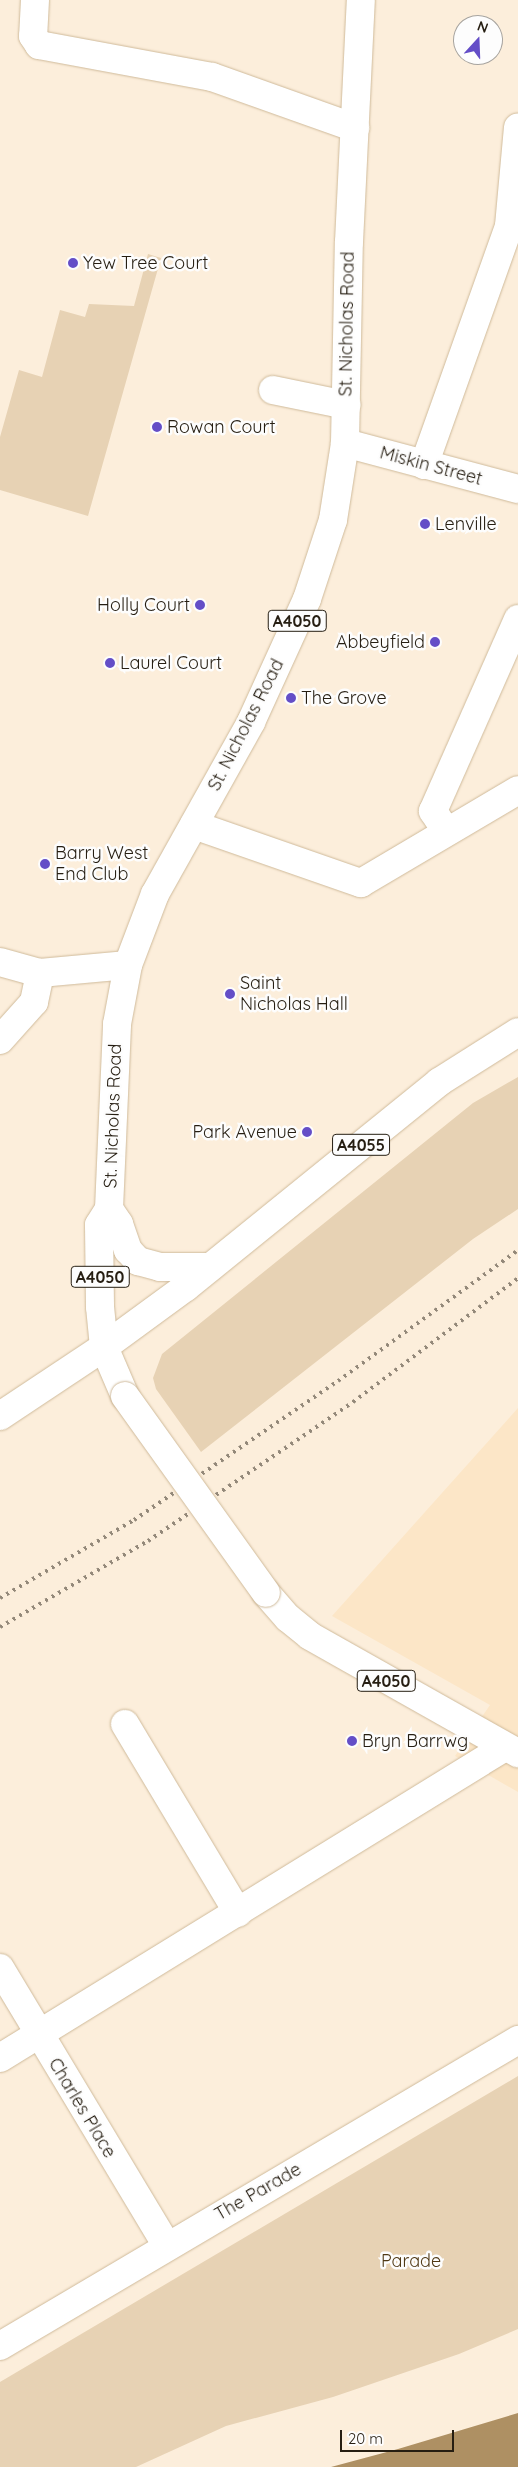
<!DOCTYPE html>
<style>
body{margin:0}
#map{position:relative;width:518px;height:2467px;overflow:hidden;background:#fceedb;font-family:Quicksand,sans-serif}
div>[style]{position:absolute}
.built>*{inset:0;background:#fce6c7}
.green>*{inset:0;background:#e7d2b4}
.water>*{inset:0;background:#ae9063}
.roads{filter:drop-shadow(0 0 1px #cfba9a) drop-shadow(0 0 1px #cfba9a)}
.minor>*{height:28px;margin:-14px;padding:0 14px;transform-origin:14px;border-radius:14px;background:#fff}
.major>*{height:28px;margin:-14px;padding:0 14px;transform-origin:14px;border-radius:14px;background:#fff}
.rail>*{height:4px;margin-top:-2px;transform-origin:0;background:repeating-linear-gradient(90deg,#938879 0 2.5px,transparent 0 7.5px)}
.bridges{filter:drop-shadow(0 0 1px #cfba9a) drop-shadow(0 0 1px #cfba9a)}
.major-bridge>*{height:28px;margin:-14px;padding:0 14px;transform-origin:14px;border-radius:14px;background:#fff}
.dots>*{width:14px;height:14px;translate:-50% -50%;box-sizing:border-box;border:2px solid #fdfdfd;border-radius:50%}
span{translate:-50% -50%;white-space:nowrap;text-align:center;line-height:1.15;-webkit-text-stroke:5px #fdfdfd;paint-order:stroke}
.shield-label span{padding:1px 4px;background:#fdfdfd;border:1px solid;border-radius:4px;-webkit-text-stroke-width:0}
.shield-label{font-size:16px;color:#261e12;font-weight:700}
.poi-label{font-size:18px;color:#261e12}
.left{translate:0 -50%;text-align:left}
.right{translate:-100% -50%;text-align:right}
.street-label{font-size:18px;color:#261e12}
.park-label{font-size:18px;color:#503915}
.north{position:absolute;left:453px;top:15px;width:50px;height:50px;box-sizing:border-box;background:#fdfdfd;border:1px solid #a7a49f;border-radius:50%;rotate:20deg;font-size:14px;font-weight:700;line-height:20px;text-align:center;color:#261e12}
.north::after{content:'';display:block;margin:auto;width:18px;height:22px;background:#644ec7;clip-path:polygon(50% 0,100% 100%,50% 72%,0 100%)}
.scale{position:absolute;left:340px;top:2430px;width:114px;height:22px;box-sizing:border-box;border:2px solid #261e12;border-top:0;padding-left:6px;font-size:15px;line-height:18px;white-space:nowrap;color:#261e12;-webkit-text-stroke:4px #fdfdfd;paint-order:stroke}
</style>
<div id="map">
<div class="built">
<i style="clip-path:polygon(518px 1408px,518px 1792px,455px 1756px,490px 1705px,332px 1616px)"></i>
</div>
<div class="green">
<i style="clip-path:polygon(148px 254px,161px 258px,88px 516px,0 490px,0 437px,19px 370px,42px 377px,60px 310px,85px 317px,89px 304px,134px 306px)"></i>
<i style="clip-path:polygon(518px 1077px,518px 1209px,473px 1239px,201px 1452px,156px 1389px,153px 1378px,162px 1354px,473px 1103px)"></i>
<i style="clip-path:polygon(518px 2076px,518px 2329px,459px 2354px,333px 2397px,226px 2426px,136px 2467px,0 2467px,0 2382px)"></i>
</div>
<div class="water">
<i style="clip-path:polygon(518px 2413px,518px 2467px,331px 2467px,398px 2449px)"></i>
</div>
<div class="roads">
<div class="minor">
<i style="left:35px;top:0;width:36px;rotate:93deg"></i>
<i style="left:33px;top:36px;width:11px;rotate:56deg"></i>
<i style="left:39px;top:45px;width:176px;rotate:10.5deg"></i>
<i style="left:212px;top:77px;width:152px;rotate:19.6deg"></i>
<i style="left:273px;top:390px;width:75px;rotate:11.6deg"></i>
<i style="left:345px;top:443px;width:179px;rotate:14.9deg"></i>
<i style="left:424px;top:465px;width:254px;rotate:-70.4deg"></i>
<i style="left:509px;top:226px;width:99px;rotate:-84.8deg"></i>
<i style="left:194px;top:825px;width:177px;rotate:19.2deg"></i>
<i style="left:361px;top:883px;width:182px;rotate:-30.6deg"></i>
<i style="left:446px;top:831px;width:24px;rotate:-123deg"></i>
<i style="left:433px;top:811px;width:210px;rotate:-66.1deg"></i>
<i style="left:0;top:962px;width:41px;rotate:15.4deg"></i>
<i style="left:40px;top:973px;width:88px;rotate:-5.2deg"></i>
<i style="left:0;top:1040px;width:51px;rotate:-48.2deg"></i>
<i style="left:34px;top:1002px;width:30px;rotate:-78deg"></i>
<i style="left:0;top:1416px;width:125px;rotate:-33.6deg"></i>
<i style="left:125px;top:1724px;width:220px;rotate:59.1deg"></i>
<i style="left:0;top:1968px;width:324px;rotate:59deg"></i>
<i style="left:0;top:2058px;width:593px;rotate:-31.63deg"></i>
<i style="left:0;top:2346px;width:602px;rotate:-30.57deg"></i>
</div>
<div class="major">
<i style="left:109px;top:1209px;width:18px;rotate:56deg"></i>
<i style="left:119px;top:1224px;width:28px;rotate:71deg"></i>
<i style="left:128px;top:1250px;width:15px;rotate:48deg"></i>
<i style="left:138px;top:1261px;width:23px;rotate:15deg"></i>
<i style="left:160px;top:1267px;width:50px"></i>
<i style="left:104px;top:1347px;width:102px;rotate:-36.2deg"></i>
<i style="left:186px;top:1287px;width:326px;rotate:-39deg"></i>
<i style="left:439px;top:1082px;width:93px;rotate:-32.3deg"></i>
<i style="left:125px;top:1396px;width:53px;rotate:-113.2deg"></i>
<i style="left:104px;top:1347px;width:40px;rotate:-95.7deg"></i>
<i style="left:100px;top:1307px;width:82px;rotate:-90.7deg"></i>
<i style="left:99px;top:1225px;width:19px;rotate:-58deg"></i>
<i style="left:109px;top:1209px;width:185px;rotate:-87.5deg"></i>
<i style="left:117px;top:1024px;width:60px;rotate:-79.4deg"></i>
<i style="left:128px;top:965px;width:76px;rotate:-69.2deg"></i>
<i style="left:155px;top:894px;width:197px;rotate:-60.8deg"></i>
<i style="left:251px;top:722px;width:135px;rotate:-65.5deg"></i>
<i style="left:307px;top:599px;width:83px;rotate:-71.8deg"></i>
<i style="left:333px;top:520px;width:78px;rotate:-81.1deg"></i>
<i style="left:345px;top:443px;width:201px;rotate:-88.9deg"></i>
<i style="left:349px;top:242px;width:242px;rotate:-87.2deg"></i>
<i style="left:266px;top:1593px;width:33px;rotate:49deg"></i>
<i style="left:288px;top:1618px;width:28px;rotate:39deg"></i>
<i style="left:310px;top:1636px;width:239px;rotate:29.4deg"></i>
</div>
</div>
<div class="rail">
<i style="left:0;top:1598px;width:155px;rotate:-30.2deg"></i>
<i style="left:134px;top:1520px;width:247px;rotate:-34.3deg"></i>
<i style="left:338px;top:1381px;width:223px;rotate:-36deg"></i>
<i style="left:0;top:1627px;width:171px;rotate:-30.2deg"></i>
<i style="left:148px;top:1541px;width:248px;rotate:-34.1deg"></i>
<i style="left:353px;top:1402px;width:206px;rotate:-36.9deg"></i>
</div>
<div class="bridges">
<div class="major-bridge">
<i style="left:125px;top:1396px;width:242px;rotate:54.4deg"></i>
</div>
</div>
<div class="dots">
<i style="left:73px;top:263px;background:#644ec7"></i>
<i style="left:157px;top:427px;background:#644ec7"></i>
<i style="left:425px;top:524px;background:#644ec7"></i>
<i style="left:200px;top:605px;background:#644ec7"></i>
<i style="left:435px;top:642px;background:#644ec7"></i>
<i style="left:110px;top:663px;background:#644ec7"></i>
<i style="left:291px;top:698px;background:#644ec7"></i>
<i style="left:45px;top:864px;background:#644ec7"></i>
<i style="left:230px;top:994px;background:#644ec7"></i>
<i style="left:307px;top:1132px;background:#644ec7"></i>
<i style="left:352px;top:1741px;background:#644ec7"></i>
</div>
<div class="shield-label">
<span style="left:297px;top:621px">A4050</span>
<span style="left:361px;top:1145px">A4055</span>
<span style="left:100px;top:1277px">A4050</span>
<span style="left:386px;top:1681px">A4050</span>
</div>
<div class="poi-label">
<span class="left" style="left:83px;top:263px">Yew Tree Court</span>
<span class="left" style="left:167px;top:427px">Rowan Court</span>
<span class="left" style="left:435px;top:524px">Lenville</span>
<span class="right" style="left:190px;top:605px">Holly Court</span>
<span class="right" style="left:425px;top:642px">Abbeyfield</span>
<span class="left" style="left:120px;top:663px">Laurel Court</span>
<span class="left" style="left:301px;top:698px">The Grove</span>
<span class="left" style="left:55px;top:864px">Barry West<br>End Club</span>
<span class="left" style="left:240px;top:994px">Saint<br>Nicholas Hall</span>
<span class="right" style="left:297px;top:1132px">Park Avenue</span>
<span class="left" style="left:362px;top:1741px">Bryn Barrwg</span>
</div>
<div class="street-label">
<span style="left:347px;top:324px;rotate:-89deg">St. Nicholas Road</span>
<span style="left:431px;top:466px;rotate:15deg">Miskin Street</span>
<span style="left:246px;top:725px;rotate:-63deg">St. Nicholas Road</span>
<span style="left:113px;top:1116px;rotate:-88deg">St. Nicholas Road</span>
<span style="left:82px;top:2108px;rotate:59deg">Charles Place</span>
<span style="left:258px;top:2192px;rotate:-30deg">The Parade</span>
</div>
<div class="park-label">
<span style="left:411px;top:2261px">Parade</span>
</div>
<div class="north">N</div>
<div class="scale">20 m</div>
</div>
